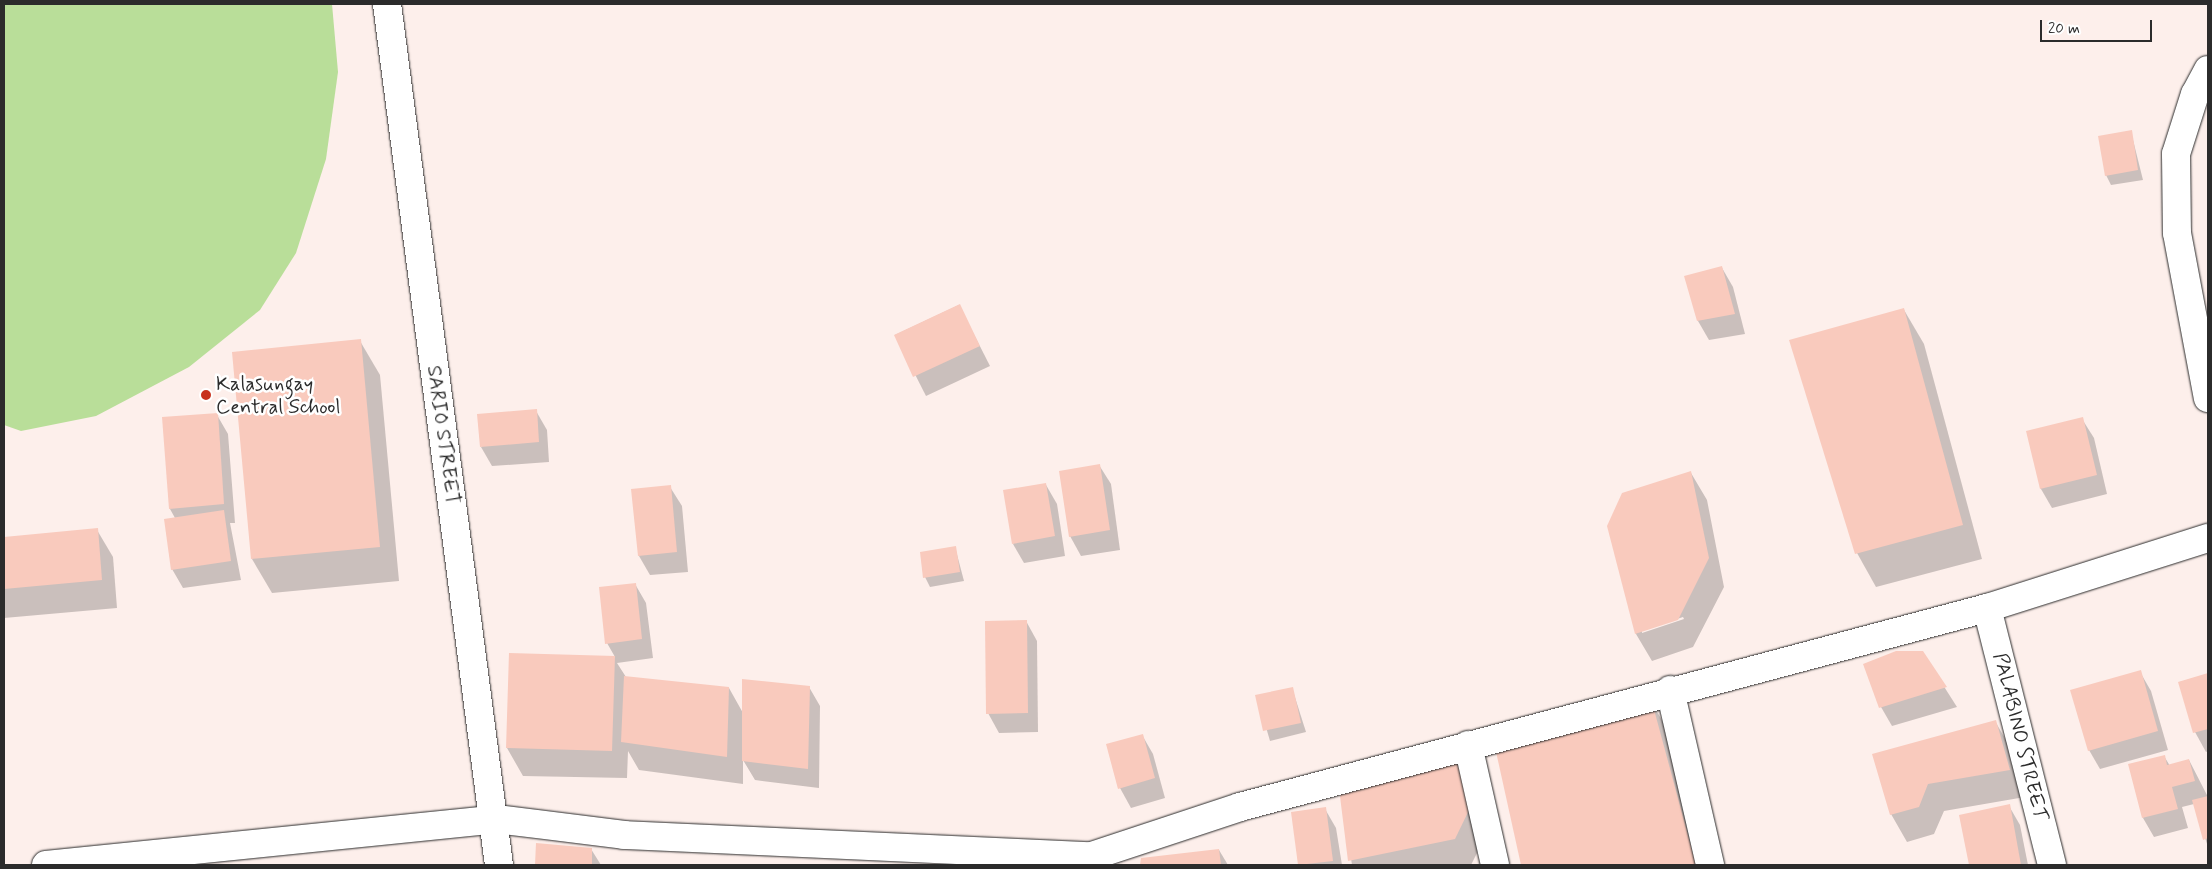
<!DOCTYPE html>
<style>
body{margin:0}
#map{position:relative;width:2212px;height:869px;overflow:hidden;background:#fdefeb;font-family:Mynerve,sans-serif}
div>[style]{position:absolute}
.green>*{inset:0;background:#b9de99}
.shadow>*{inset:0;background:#0003}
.building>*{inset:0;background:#f9cabd}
.roads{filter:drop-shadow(0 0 1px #2b2b2b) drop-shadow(0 0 1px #2b2b2b)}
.minor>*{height:28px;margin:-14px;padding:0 14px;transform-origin:14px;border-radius:14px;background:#fff}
.dots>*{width:14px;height:14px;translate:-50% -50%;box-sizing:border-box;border:2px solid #fff;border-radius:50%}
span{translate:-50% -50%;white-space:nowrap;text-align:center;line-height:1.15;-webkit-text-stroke:5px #fff;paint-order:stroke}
.poi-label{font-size:20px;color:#2b2b2b}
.left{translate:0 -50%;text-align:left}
.street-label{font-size:20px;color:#2b2b2b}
.frame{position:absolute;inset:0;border:5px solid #2b2b2b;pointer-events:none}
.scale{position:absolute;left:2040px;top:20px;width:112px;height:22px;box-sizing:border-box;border:2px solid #2b2b2b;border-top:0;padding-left:6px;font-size:15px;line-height:18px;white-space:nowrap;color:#2b2b2b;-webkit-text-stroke:4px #fff;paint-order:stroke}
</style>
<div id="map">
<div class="green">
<i style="clip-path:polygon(4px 4px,332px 4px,338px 72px,326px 159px,296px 253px,260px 310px,189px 367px,96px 416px,21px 431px,4px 425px)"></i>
</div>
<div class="shadow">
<i style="clip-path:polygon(2131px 132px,2143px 180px,2111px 185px,2106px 175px)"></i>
<i style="clip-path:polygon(1722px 268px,1733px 287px,1745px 334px,1709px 340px,1698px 321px,1686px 277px)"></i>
<i style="clip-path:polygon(959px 305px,990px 366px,926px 396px,895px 335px)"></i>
<i style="clip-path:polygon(1904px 310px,1924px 344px,1982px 559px,1876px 587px,1857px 553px)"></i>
<i style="clip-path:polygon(360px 341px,380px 375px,399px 581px,272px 593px,252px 559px)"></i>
<i style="clip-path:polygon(536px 411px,547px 430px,549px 462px,492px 466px,481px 447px)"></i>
<i style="clip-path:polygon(217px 415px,228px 434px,235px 523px,230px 523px,241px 580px,183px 588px,172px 569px,175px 518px,170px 509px,163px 418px)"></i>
<i style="clip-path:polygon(2082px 419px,2094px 438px,2107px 494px,2052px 508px,2041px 489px,2028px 432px)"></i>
<i style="clip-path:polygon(1099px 465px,1111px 484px,1120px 550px,1081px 556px,1070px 536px)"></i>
<i style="clip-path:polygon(evenodd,1691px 473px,1707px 500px,1724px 587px,1693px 647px,1652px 661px,1636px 634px,1608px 526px,1691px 473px,1683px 617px,1684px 619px,1642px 633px,1642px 631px,1683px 617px)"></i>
<i style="clip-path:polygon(1046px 485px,1057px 504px,1065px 556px,1024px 563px,1013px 544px)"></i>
<i style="clip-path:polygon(670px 487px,682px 506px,688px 572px,650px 575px,639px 556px,633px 490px)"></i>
<i style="clip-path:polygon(97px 530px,113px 557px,117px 608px,4px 618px,4px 538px)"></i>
<i style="clip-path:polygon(955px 547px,964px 581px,930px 587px,925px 577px)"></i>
<i style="clip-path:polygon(635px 584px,646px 603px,653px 658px,617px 663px,626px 677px,729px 688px,743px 713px,809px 687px,820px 706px,819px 788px,755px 780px,743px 760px,743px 784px,639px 770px,628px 751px,627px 778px,523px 776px,507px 748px,615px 657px,607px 643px)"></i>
<i style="clip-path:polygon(1026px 621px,1037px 641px,1038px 732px,999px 733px,988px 713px)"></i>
<i style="clip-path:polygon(1922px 652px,1957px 707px,1892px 726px,1881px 707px)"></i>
<i style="clip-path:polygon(2140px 672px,2151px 691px,2168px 750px,2100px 769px,2089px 750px)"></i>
<i style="clip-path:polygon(2208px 674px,2208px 751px,2206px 752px,2195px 732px,2180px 682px)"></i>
<i style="clip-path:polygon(1292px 688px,1306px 732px,1270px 741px,1257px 696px)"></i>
<i style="clip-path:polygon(1652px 703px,1668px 731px,1703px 865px,1522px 865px,1495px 739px)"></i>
<i style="clip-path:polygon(1995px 721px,2011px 749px,2025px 797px,1944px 811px,1934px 834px,1907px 842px,1891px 814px)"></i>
<i style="clip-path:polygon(1142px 735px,1153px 754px,1165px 798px,1131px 808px,1120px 788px)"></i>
<i style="clip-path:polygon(2164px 756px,2170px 766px,2189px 760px,2208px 797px,2208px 847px,2194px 804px,2182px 807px,2188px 828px,2154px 837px,2143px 818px)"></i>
<i style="clip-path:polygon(1454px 757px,1470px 784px,1486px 835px,1471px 865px,1352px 865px,1339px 781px)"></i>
<i style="clip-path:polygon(2009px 806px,2020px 825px,2028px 865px,1970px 865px,1961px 816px)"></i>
<i style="clip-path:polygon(1325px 809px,1336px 828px,1342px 865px,1299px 865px,1292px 813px)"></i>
<i style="clip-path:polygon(537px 844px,591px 849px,601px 865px,536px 865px)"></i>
<i style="clip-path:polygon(1219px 850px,1228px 865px,1141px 865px,1142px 859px)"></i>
</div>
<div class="building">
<i style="clip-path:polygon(2132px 130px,2138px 170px,2105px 176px,2098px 136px)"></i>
<i style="clip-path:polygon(1722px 266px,1735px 314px,1697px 321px,1684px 276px)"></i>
<i style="clip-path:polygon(960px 304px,980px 346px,913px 377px,894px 335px)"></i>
<i style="clip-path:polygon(1904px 308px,1963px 525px,1855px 554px,1789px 340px)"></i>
<i style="clip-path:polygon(361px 339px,380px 547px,251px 559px,232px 352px)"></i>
<i style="clip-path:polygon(537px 409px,539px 442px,480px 447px,477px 414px)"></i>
<i style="clip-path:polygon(218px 413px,224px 504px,169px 509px,162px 417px)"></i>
<i style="clip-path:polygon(2083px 417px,2097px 475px,2040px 489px,2026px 431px)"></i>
<i style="clip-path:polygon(1100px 464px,1110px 530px,1069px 537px,1059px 471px)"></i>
<i style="clip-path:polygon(1691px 471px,1709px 558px,1678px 620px,1635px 634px,1607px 526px,1622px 493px)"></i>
<i style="clip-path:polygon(1046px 483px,1055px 536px,1012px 544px,1003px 490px)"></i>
<i style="clip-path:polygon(671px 485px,677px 552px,638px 556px,631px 489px)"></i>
<i style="clip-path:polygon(224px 510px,231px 561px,171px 570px,164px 519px)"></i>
<i style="clip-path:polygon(98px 528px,102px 580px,4px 589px,4px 537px)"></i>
<i style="clip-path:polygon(956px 546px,960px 572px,923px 578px,920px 552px)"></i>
<i style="clip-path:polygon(636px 583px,642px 639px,605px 644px,599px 587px)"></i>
<i style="clip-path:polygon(1027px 620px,1028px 713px,986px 714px,985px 621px)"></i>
<i style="clip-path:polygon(1896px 651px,1923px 651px,1947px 687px,1879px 708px,1863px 664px)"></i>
<i style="clip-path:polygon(509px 653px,615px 656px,612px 751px,506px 748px)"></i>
<i style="clip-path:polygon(2141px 670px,2158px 731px,2088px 751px,2070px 690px)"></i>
<i style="clip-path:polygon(2208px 673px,2208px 729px,2193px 733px,2178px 682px)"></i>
<i style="clip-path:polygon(624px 676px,729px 687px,727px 757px,621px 742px)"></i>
<i style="clip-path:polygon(742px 679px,810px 686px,808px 769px,742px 761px)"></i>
<i style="clip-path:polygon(1293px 687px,1301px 723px,1263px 731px,1255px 695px)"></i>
<i style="clip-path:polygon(1652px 702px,1696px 865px,1521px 865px,1493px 738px)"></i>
<i style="clip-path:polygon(1996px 720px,2010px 770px,1928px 784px,1919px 807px,1890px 815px,1872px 754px)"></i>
<i style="clip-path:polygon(1143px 734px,1155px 778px,1118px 789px,1106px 744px)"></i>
<i style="clip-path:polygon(1455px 755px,1471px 806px,1455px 839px,1348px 861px,1338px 780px)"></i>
<i style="clip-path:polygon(2165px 755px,2167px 765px,2189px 759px,2195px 781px,2172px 787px,2178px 809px,2142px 818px,2128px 764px)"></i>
<i style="clip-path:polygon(2208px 796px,2208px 838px,2203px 840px,2192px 800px)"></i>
<i style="clip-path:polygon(2010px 804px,2021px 865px,1969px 865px,1959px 815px)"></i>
<i style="clip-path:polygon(1326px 807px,1333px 861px,1298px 865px,1291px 812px)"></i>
<i style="clip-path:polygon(536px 843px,592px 848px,592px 865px,535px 865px)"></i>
<i style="clip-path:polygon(1219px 849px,1221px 865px,1140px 865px,1141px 858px)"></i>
</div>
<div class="roads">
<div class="minor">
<i style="left:387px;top:4px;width:868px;rotate:82.59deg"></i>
<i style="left:2208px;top:70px;width:27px;rotate:118deg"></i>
<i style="left:2195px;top:94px;width:63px;rotate:107.6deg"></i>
<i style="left:2176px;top:154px;width:79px;rotate:89.3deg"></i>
<i style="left:2177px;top:233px;width:168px;rotate:79.4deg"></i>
<i style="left:1987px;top:608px;width:265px;rotate:75.8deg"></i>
<i style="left:1670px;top:690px;width:180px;rotate:77.1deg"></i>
<i style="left:1468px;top:745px;width:123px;rotate:77.3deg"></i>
<i style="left:46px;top:865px;width:452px;rotate:-5.8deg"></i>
<i style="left:496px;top:819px;width:129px;rotate:7.1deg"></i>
<i style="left:624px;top:835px;width:468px;rotate:2.6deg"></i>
<i style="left:1092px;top:856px;width:156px;rotate:-18.3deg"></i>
<i style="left:1240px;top:807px;width:773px;rotate:-14.92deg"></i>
<i style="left:1987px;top:608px;width:232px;rotate:-17.6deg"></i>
</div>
</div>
<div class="dots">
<i style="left:206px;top:395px;background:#c8321e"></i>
</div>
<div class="poi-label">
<span class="left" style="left:216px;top:396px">Kalasungay<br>Central School</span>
</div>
<div class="street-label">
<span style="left:443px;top:435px;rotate:82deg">SARIO STREET</span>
<span style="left:2020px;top:737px;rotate:76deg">PALABINO STREET</span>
</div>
<div class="frame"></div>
<div class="scale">20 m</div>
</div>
